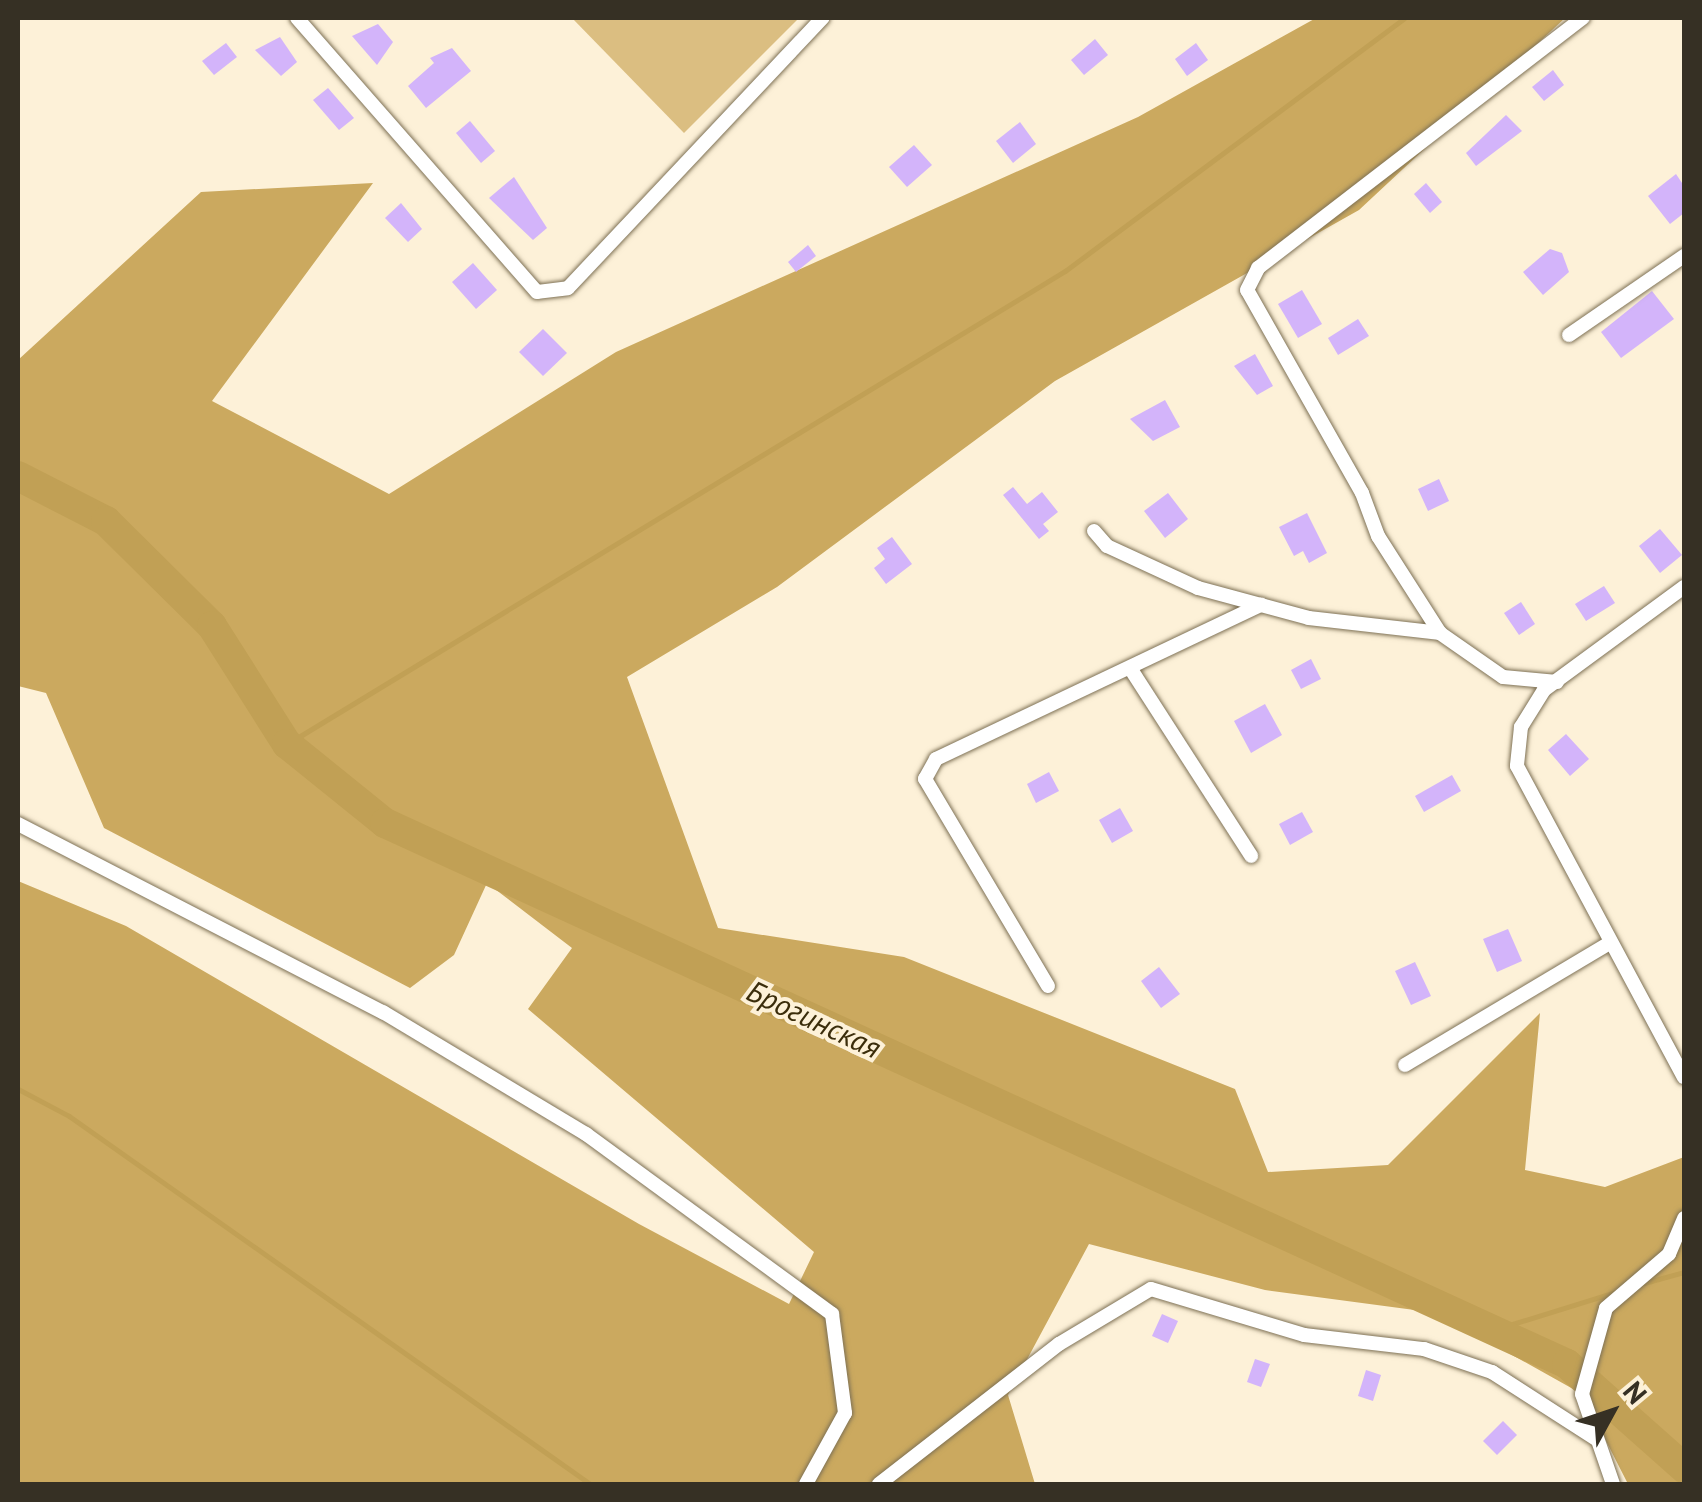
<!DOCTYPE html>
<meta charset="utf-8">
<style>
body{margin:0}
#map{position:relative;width:1702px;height:1502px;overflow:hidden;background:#fdf1d8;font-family:"PT Sans",sans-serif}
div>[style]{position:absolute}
.green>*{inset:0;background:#dbbe81}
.forest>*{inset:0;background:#cba95f}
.stream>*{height:5px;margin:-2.5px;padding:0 2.5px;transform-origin:2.5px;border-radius:2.5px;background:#c1a055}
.river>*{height:30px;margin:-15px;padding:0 15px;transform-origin:15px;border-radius:15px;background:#c1a055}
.building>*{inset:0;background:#d3b4fa}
.roads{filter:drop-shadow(0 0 2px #7e7155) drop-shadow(0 0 2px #7e7155)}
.street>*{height:14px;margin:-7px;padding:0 7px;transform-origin:7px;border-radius:7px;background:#fff}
span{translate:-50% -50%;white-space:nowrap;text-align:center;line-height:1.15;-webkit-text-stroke:8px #fdf1d8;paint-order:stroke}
.water-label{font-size:30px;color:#3b2d0b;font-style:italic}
.frame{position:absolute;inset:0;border:20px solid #363024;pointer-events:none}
.north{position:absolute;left:1562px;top:1362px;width:100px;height:100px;-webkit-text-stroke:8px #fdf1d8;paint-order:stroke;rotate:50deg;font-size:28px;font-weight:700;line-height:40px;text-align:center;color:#363024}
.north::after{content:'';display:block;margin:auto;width:35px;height:45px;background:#363024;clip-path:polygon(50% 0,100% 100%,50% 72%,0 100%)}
</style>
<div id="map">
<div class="green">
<i style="clip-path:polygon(572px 18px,799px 18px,684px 133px)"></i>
</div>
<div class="forest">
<i style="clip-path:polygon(1316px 18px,1565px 18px,1359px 210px,1055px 381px,777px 587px,627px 677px,718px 928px,904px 957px,1235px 1089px,1268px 1172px,1388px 1165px,1540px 1013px,1525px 1170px,1605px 1187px,1684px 1157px,1684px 1484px,1628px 1484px,1582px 1394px,1437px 1313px,1265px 1290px,1089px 1244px,1008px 1395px,1035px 1484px,18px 1484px,18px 881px,126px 926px,639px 1224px,789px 1304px,814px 1252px,528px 1009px,572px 948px,487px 883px,454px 955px,410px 988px,104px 828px,46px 693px,18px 686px,18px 360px,201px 192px,373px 183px,212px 401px,389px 494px,616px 352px,1138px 117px)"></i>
</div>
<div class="stream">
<i style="left:287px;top:744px;width:911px;rotate:-31.3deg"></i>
<i style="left:1065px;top:271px;width:423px;rotate:-36.7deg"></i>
<i style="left:18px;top:1089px;width:58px;rotate:27.9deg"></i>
<i style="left:69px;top:1116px;width:638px;rotate:35.23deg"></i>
<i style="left:1644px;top:1283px;width:41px;rotate:-15.4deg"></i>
<i style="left:1493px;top:1330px;width:132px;rotate:-17.2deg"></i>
</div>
<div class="river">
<i style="left:18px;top:476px;width:99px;rotate:27.1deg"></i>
<i style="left:106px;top:521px;width:149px;rotate:44.7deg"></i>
<i style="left:212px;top:626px;width:140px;rotate:57.6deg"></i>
<i style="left:287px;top:744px;width:126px;rotate:38.9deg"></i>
<i style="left:385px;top:823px;width:1300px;rotate:24.59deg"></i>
<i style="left:1567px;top:1364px;width:157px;rotate:41.6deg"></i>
</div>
<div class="building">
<i style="clip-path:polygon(378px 24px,393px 42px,377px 65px,352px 36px)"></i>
<i style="clip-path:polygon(280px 37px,297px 62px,281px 76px,255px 50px)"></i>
<i style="clip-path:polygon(1095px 39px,1108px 55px,1084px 75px,1071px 60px)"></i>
<i style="clip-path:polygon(226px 43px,237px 57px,214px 75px,202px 61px)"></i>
<i style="clip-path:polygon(1196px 43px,1208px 60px,1187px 76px,1175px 59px)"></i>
<i style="clip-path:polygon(452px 48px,471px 71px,426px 108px,408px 86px,434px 63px,430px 58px)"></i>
<i style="clip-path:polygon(1553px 70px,1564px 85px,1544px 101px,1532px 87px)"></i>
<i style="clip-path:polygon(328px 88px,354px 118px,339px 130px,313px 100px)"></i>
<i style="clip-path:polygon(1506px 115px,1522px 131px,1476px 166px,1466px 153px)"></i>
<i style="clip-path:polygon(470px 121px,495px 151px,481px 163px,456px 133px)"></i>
<i style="clip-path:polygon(1020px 122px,1036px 144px,1013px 163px,996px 141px)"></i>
<i style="clip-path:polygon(914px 145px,932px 165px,907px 187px,889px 167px)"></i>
<i style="clip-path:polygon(1676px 174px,1684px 186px,1684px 213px,1670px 224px,1648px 196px)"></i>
<i style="clip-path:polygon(514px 177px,547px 228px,533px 240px,489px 198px)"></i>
<i style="clip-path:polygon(1426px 183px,1442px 202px,1430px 213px,1414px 194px)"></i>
<i style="clip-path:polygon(401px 203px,422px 229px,408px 242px,385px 218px)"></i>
<i style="clip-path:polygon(808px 245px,816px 256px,796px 272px,788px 262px)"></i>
<i style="clip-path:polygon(1550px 249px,1562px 253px,1569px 272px,1543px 295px,1523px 272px)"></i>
<i style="clip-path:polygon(473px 263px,497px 290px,476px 309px,452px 282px)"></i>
<i style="clip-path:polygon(1302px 290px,1322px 324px,1298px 338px,1278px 304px)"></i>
<i style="clip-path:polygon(1652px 291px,1674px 319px,1621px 358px,1601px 332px)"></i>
<i style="clip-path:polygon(1358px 319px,1369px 336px,1338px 355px,1328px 338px)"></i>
<i style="clip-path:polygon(543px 329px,567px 353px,543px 376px,519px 352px)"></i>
<i style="clip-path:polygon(1255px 354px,1273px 386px,1257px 395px,1234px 366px)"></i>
<i style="clip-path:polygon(1165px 400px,1180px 427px,1153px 441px,1130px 419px)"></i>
<i style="clip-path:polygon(1439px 479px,1449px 501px,1428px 511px,1418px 489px)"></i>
<i style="clip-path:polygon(1013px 487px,1027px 504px,1042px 492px,1058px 512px,1043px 524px,1049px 531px,1039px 539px,1003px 495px)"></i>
<i style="clip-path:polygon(1168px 493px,1188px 519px,1165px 538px,1144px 511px)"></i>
<i style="clip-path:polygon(1307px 513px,1327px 553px,1309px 563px,1303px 551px,1294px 556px,1279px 527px)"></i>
<i style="clip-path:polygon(1660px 529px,1682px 555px,1660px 573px,1639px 546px)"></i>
<i style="clip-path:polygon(892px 537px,912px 564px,886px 584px,874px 568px,885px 559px,877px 548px)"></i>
<i style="clip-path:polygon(1604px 586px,1615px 603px,1586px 621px,1575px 604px)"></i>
<i style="clip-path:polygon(1521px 602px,1535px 624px,1519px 635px,1504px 613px)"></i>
<i style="clip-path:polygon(1311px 659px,1321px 679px,1301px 689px,1291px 670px)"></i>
<i style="clip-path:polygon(1265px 704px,1282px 735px,1251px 753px,1234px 721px)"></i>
<i style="clip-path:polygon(1566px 734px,1589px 759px,1570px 776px,1548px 750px)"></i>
<i style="clip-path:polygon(1049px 772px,1059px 791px,1036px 803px,1027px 784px)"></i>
<i style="clip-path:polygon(1452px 775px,1461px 791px,1424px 812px,1415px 796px)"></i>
<i style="clip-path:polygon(1120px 808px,1133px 831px,1112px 843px,1099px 820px)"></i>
<i style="clip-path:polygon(1302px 812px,1313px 832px,1290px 845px,1279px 824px)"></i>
<i style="clip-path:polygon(1508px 929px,1522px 961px,1497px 972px,1483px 939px)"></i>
<i style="clip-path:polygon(1415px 962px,1431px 996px,1411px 1005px,1395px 971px)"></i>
<i style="clip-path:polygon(1159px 967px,1180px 994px,1161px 1008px,1141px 981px)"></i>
<i style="clip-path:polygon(1162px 1314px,1178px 1321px,1168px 1343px,1152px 1336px)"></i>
<i style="clip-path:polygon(1255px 1359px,1270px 1364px,1261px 1387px,1247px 1382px)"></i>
<i style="clip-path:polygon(1366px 1370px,1381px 1375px,1373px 1401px,1358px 1396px)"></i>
<i style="clip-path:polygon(1503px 1421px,1517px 1435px,1497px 1455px,1483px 1441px)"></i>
</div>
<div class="roads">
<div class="street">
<i style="left:297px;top:18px;width:364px;rotate:48.8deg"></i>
<i style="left:537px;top:292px;width:31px;rotate:-7deg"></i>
<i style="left:568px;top:288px;width:371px;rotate:-46.7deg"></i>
<i style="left:1569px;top:335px;width:140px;rotate:-34.5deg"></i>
<i style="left:1094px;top:531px;width:20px;rotate:49deg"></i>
<i style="left:1107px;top:546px;width:100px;rotate:24.8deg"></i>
<i style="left:1198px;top:588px;width:115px;rotate:15.1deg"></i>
<i style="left:1309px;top:618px;width:132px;rotate:6.5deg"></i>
<i style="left:1684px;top:587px;width:174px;rotate:143.7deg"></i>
<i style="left:1544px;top:690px;width:44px;rotate:121.9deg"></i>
<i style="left:1521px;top:727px;width:39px;rotate:96deg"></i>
<i style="left:1517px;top:766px;width:353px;rotate:61.8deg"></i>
<i style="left:1132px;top:671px;width:220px;rotate:57.2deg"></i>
<i style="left:1557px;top:682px;width:54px;rotate:-174.7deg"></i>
<i style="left:1503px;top:677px;width:77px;rotate:-145.1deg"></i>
<i style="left:1440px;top:633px;width:115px;rotate:-122.6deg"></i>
<i style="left:1378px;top:536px;width:46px;rotate:-110.4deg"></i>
<i style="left:1362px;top:493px;width:233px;rotate:-119.5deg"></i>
<i style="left:1247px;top:290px;width:25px;rotate:-63deg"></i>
<i style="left:1258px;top:268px;width:410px;rotate:-37.6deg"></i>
<i style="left:18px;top:824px;width:411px;rotate:27.3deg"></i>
<i style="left:383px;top:1012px;width:237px;rotate:31deg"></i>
<i style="left:586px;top:1134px;width:305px;rotate:36.2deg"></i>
<i style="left:832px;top:1314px;width:100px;rotate:82.5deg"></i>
<i style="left:845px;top:1413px;width:81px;rotate:118.8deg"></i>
<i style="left:1048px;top:986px;width:241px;rotate:-120.7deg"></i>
<i style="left:925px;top:779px;width:23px;rotate:-61deg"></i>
<i style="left:936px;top:759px;width:360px;rotate:-25.4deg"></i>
<i style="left:1405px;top:1065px;width:239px;rotate:-30.8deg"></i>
<i style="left:879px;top:1484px;width:228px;rotate:-37.9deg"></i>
<i style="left:1059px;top:1344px;width:107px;rotate:-30.9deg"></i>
<i style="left:1151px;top:1289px;width:160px;rotate:16.7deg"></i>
<i style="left:1304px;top:1335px;width:121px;rotate:6.7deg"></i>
<i style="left:1424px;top:1349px;width:72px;rotate:18.7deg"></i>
<i style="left:1492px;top:1372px;width:124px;rotate:32.8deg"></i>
<i style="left:1613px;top:1484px;width:95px;rotate:-109deg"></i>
<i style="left:1582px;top:1394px;width:89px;rotate:-74.4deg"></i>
<i style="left:1606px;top:1308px;width:83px;rotate:-40.6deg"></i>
<i style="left:1669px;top:1254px;width:39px;rotate:-67deg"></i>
</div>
</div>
<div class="water-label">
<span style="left:814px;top:1019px;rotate:25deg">Брогинская</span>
</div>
<div class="frame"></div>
<div class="north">N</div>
</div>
